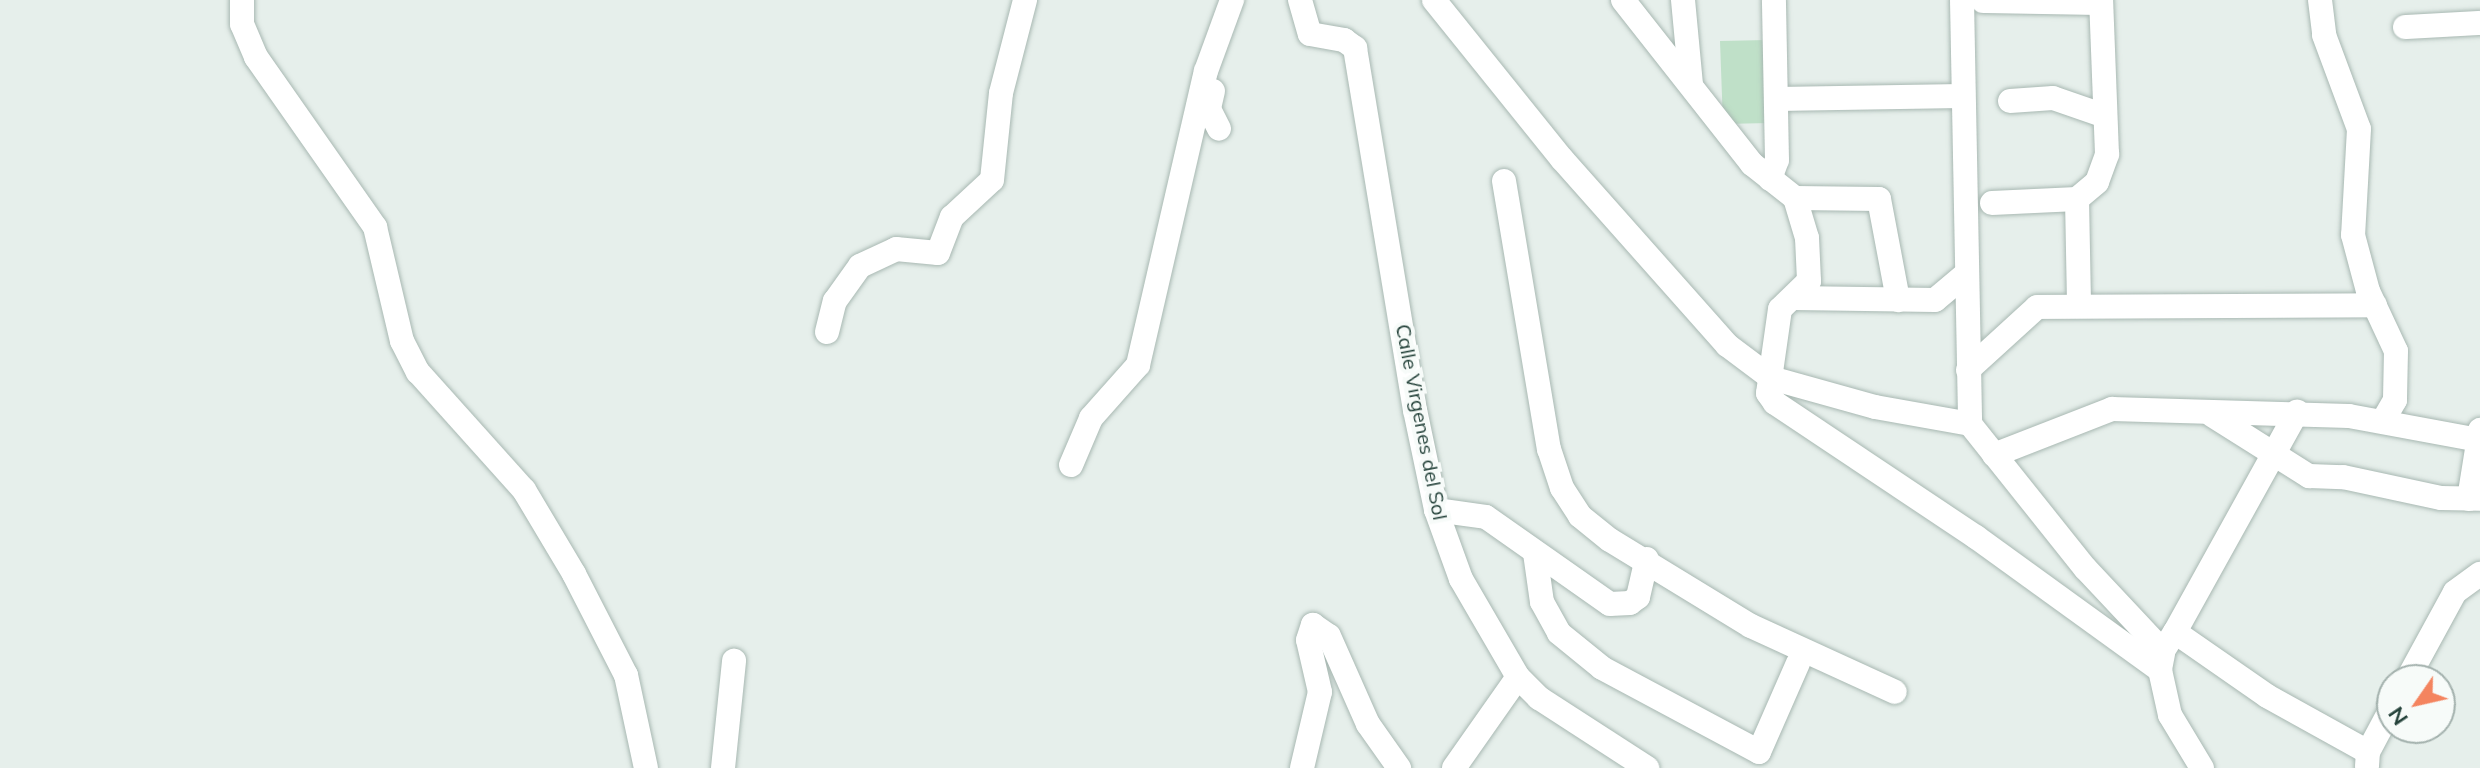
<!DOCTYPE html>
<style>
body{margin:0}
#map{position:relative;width:2480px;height:768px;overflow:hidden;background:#e6efeb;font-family:Mulish,sans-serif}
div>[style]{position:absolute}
.green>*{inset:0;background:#bfe0c8}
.roads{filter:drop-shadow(0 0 2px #a8b8b2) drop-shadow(0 0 2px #a8b8b2)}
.minor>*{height:24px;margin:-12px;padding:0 12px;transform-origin:12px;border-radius:12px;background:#fff}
span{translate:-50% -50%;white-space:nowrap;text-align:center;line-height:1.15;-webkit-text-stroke:8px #f7fbf9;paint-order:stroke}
.street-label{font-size:20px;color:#24423a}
.north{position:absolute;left:2376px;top:664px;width:80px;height:80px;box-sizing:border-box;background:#f7fbf9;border:2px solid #a3b1ad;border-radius:50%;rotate:236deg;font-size:22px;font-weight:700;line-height:32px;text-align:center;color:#24423a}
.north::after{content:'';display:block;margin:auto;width:28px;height:36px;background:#f4845f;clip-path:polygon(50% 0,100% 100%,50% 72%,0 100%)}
</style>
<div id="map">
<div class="green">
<i style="clip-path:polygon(1767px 40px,1770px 123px,1723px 124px,1720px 41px)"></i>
</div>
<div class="roads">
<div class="minor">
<i style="left:242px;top:0;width:24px;rotate:90deg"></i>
<i style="left:242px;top:24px;width:36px;rotate:67deg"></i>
<i style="left:256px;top:57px;width:208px;rotate:55deg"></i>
<i style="left:375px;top:227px;width:117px;rotate:76.7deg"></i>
<i style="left:402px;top:341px;width:35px;rotate:63deg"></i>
<i style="left:418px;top:372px;width:159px;rotate:48.1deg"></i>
<i style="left:524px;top:490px;width:98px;rotate:59.2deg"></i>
<i style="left:574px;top:574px;width:114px;rotate:62.8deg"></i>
<i style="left:626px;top:675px;width:95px;rotate:77.9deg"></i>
<i style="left:1300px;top:0;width:35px;rotate:74deg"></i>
<i style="left:1310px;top:34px;width:35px;rotate:10deg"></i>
<i style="left:1344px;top:40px;width:14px;rotate:36deg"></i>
<i style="left:1355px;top:48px;width:367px;rotate:80.6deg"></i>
<i style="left:1415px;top:410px;width:102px;rotate:78.1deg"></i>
<i style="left:1436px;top:510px;width:73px;rotate:70.1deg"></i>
<i style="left:1461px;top:579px;width:113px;rotate:59.8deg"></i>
<i style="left:1518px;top:677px;width:30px;rotate:45deg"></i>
<i style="left:1539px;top:698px;width:129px;rotate:32.9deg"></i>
<i style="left:1434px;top:0;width:204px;rotate:51.2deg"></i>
<i style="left:1562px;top:159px;width:249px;rotate:48.4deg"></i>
<i style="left:1727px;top:345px;width:55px;rotate:36.9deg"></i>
<i style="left:1771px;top:378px;width:108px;rotate:15.6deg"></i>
<i style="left:1875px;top:407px;width:97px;rotate:10.1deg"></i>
<i style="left:1623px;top:0;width:209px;rotate:51.8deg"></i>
<i style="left:1752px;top:164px;width:55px;rotate:38.3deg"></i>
<i style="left:1795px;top:198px;width:42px;rotate:73.3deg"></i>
<i style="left:1807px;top:238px;width:43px;rotate:87.3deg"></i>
<i style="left:1809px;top:281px;width:40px;rotate:136deg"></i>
<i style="left:1780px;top:309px;width:85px;rotate:98.1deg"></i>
<i style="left:1768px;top:393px;width:12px;rotate:55deg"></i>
<i style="left:1775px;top:403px;width:242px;rotate:33.7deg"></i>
<i style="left:1976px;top:537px;width:227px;rotate:35.9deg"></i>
<i style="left:1683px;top:0;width:85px;rotate:84.6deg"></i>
<i style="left:1962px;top:0;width:424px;rotate:88.9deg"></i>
<i style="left:1970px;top:424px;width:184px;rotate:51.4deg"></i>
<i style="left:2085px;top:568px;width:114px;rotate:46.8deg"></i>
<i style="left:2163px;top:651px;width:22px;rotate:-58deg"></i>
<i style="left:2175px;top:632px;width:112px;rotate:34.8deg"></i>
<i style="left:2267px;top:696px;width:115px;rotate:29deg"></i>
<i style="left:2320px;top:0;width:35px;rotate:83deg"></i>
<i style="left:2324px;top:35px;width:100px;rotate:69.6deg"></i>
<i style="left:2359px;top:129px;width:106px;rotate:93.2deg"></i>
<i style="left:2353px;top:235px;width:58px;rotate:75deg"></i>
<i style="left:2368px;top:291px;width:66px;rotate:65deg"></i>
<i style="left:2396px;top:351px;width:49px;rotate:91.2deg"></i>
<i style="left:2395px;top:400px;width:24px;rotate:120deg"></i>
<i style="left:1983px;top:1px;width:118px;rotate:1deg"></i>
<i style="left:2405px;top:27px;width:75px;rotate:-3.1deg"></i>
<i style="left:1213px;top:91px;width:18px;rotate:103deg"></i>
<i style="left:1209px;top:109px;width:22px;rotate:63deg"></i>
<i style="left:1777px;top:99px;width:185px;rotate:-0.9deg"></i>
<i style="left:2010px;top:101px;width:43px;rotate:-4deg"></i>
<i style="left:2053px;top:98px;width:55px;rotate:19.1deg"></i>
<i style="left:1770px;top:179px;width:20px;rotate:-70deg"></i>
<i style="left:1777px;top:160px;width:160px;rotate:-91.1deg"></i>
<i style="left:1504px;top:181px;width:272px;rotate:80.5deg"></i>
<i style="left:1549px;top:449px;width:41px;rotate:71.6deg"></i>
<i style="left:1562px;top:488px;width:33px;rotate:57deg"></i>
<i style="left:1580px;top:516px;width:38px;rotate:39deg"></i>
<i style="left:1610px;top:540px;width:165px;rotate:31.4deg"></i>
<i style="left:1751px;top:626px;width:158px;rotate:24.6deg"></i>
<i style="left:1795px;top:198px;width:84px;rotate:0.7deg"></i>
<i style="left:1879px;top:199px;width:103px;rotate:79.3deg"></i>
<i style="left:2077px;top:199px;width:105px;rotate:88.9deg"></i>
<i style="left:1992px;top:203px;width:85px;rotate:-2.7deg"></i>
<i style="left:2077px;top:199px;width:26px;rotate:-40deg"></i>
<i style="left:2097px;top:182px;width:30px;rotate:-70deg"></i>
<i style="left:2107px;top:154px;width:154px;rotate:-92.2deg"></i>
<i style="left:1794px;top:298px;width:141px;rotate:0.8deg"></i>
<i style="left:1935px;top:300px;width:40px;rotate:-40deg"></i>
<i style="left:827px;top:332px;width:32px;rotate:-76deg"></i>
<i style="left:835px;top:301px;width:43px;rotate:-54.5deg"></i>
<i style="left:860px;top:266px;width:40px;rotate:-25deg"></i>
<i style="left:896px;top:249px;width:42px;rotate:5.4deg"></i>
<i style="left:938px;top:253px;width:39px;rotate:-69deg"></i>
<i style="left:952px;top:217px;width:54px;rotate:-42.8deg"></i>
<i style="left:992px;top:180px;width:87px;rotate:-84.1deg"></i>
<i style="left:1001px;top:93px;width:96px;rotate:-75.5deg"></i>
<i style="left:1968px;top:370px;width:93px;rotate:-42.4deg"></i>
<i style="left:2037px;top:307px;width:338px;rotate:-0.3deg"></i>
<i style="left:2212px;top:415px;width:115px;rotate:32.2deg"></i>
<i style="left:2309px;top:476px;width:34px;rotate:2deg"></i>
<i style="left:2343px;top:477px;width:100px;rotate:12.1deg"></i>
<i style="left:2441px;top:498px;width:39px;rotate:1deg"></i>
<i style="left:1994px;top:455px;width:127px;rotate:-21.3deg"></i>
<i style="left:2112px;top:409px;width:237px;rotate:1.7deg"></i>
<i style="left:2349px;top:416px;width:132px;rotate:10.5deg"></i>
<i style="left:1071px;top:465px;width:51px;rotate:-66.9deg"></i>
<i style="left:1091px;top:418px;width:71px;rotate:-48.4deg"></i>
<i style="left:1138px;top:365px;width:302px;rotate:-77deg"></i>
<i style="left:1206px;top:71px;width:76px;rotate:-69.9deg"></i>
<i style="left:2469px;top:499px;width:70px;rotate:-80.9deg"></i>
<i style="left:1436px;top:510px;width:50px;rotate:8deg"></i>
<i style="left:1486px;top:517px;width:151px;rotate:35.1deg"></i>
<i style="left:1610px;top:604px;width:20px;rotate:-3deg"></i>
<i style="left:1630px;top:603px;width:10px;rotate:-37deg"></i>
<i style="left:1638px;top:597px;width:39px;rotate:-77deg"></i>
<i style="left:1535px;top:553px;width:49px;rotate:81.9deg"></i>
<i style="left:1542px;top:602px;width:35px;rotate:61deg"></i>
<i style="left:1559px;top:633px;width:55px;rotate:39.1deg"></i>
<i style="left:1602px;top:668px;width:178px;rotate:28.1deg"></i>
<i style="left:1759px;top:752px;width:97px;rotate:-66.3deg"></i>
<i style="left:2175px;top:632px;width:252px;rotate:-61deg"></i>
<i style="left:2163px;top:654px;width:16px;rotate:101deg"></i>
<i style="left:2160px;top:670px;width:46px;rotate:77.5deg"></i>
<i style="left:2170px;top:715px;width:62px;rotate:58.9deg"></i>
<i style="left:2407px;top:680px;width:100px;rotate:-61.4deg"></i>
<i style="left:2455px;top:592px;width:31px;rotate:-36deg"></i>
<i style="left:2367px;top:766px;width:14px;rotate:-86deg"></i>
<i style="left:2368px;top:752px;width:51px;rotate:-61.9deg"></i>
<i style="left:723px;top:768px;width:108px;rotate:-84.1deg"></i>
<i style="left:1302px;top:768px;width:78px;rotate:-76.7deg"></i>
<i style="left:1320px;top:692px;width:53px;rotate:-103deg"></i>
<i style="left:1308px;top:640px;width:16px;rotate:-72deg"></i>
<i style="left:1313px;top:625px;width:19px;rotate:35deg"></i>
<i style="left:1329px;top:636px;width:96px;rotate:66.1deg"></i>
<i style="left:1368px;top:724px;width:54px;rotate:54.8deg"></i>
<i style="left:1454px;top:768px;width:111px;rotate:-54.9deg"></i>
</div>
</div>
<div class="street-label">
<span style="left:1422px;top:422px;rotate:79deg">Calle Virgenes del Sol</span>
</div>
<div class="north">N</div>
</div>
